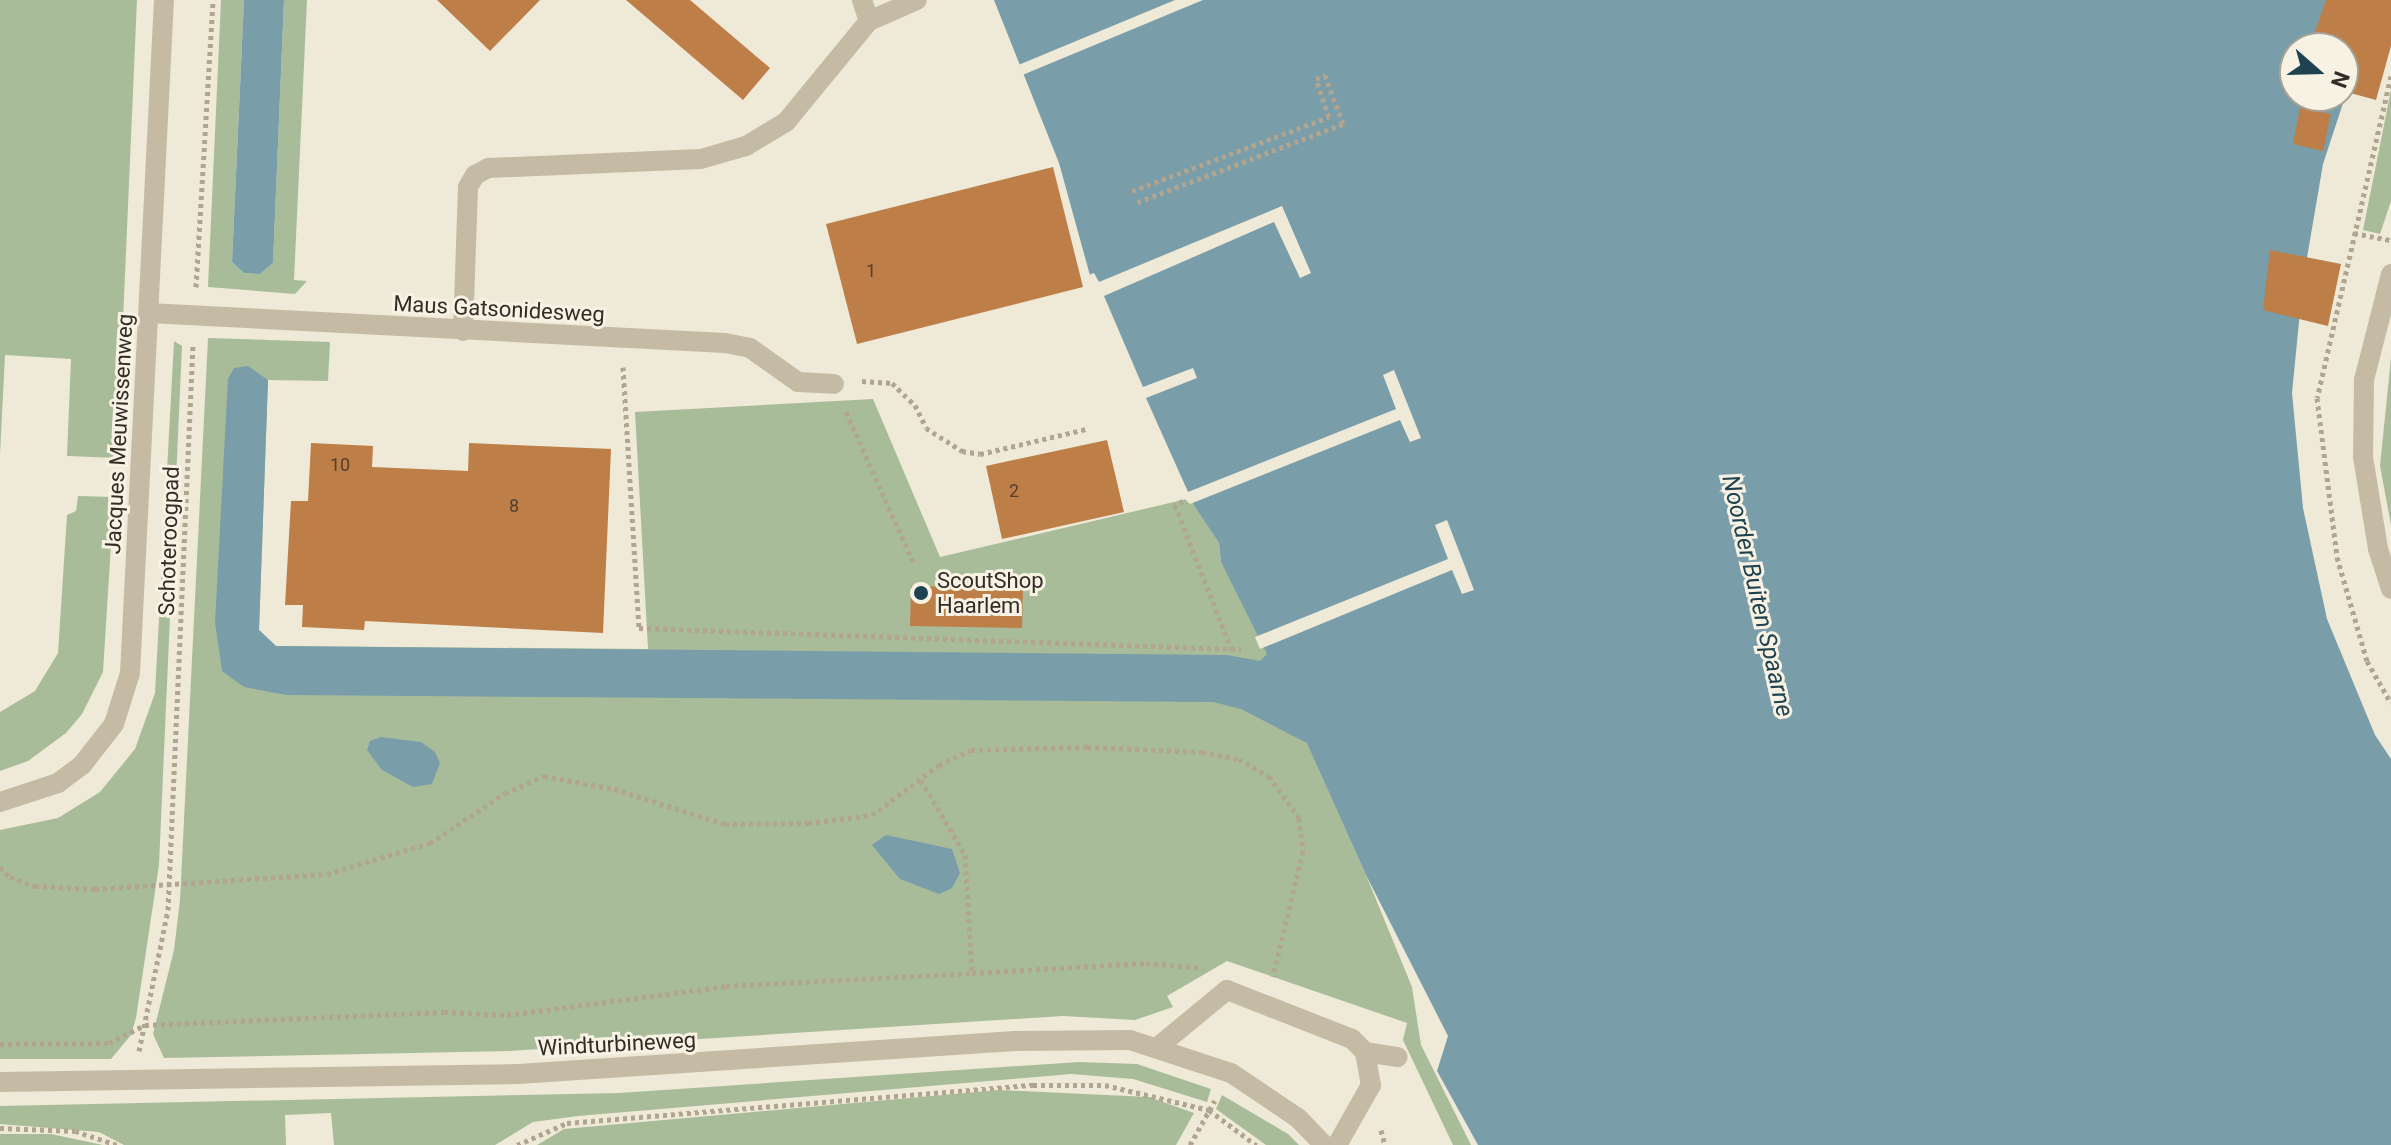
<!DOCTYPE html>
<style>
body{margin:0}
#map{position:relative;width:2391px;height:1145px;overflow:hidden;background:#efe9d8;font-family:Roboto,sans-serif}
div>[style]{position:absolute}
.green>*{inset:0;background:#a9bc99}
.water>*{inset:0;background:#799da9}
.pier>*{inset:0;background:#efe9d8}
.building>*{inset:0;background:#bd7e47}
.path>*{height:5px;margin-top:-2.5px;transform-origin:0;background:repeating-linear-gradient(90deg,#b1a58f 0 4px,transparent 0 8px)}
.minor>*{height:20px;margin:-10px;padding:0 10px;transform-origin:10px;border-radius:10px;background:#c5bba5}
.dots>*{width:22px;height:22px;translate:-50% -50%;box-sizing:border-box;border:4px solid #f7f2e3;border-radius:50%}
span{translate:-50% -50%;white-space:nowrap;text-align:center;line-height:1.15;-webkit-text-stroke:6px #f7f2e3;paint-order:stroke}
.number-label{font-size:18px;color:#55402e}
.number-label span{-webkit-text-stroke-width:0}
.street-label{font-size:22px;color:#322c26}
.poi-label{font-size:22px;color:#322c26}
.left{translate:0 -50%;text-align:left}
.water-label{font-size:24px;color:#1e4250;font-style:italic}
.north{position:absolute;left:2279px;top:32px;width:80px;height:80px;box-sizing:border-box;background:#f7f2e3;border:2px solid #a8a397;border-radius:50%;rotate:110deg;font-size:22px;font-weight:700;line-height:32px;text-align:center;color:#322c26}
.north::after{content:'';display:block;margin:auto;width:28px;height:36px;background:#1e4250;clip-path:polygon(50% 0,100% 100%,50% 72%,0 100%)}
</style>
<div id="map">
<div class="green">
<i style="clip-path:polygon(0 0,137px 0,117px 458px,67px 456px,71px 359px,5px 355px,0 455px)"></i>
<i style="clip-path:polygon(221px 0,244px 0,232px 262px,244px 273px,260px 274px,273px 263px,284px 0,307px 0,294px 280px,307px 281px,295px 294px,208px 287px)"></i>
<i style="clip-path:polygon(2391px 90px,2391px 201px,2380px 234px,2363px 230px)"></i>
<i style="clip-path:polygon(208px 338px,330px 342px,328px 381px,268px 380px,259px 630px,276px 646px,648px 649px,635px 412px,873px 399px,940px 557px,1191px 498px,1219px 543px,1221px 562px,1250px 612px,1366px 875px,1412px 987px,1421px 1045px,1471px 1145px,1453px 1145px,1403px 1040px,1407px 1023px,1227px 961px,1167px 996px,1173px 1007px,1135px 1020px,1063px 1016px,509px 1051px,164px 1058px,153px 1034px,174px 950px,180px 900px)"></i>
<i style="clip-path:polygon(174px 341px,182px 346px,159px 865px,136px 1018px,131px 1035px,111px 1059px,0 1059px,0 830px,58px 818px,100px 792px,135px 749px,155px 693px)"></i>
<i style="clip-path:polygon(2391px 358px,2391px 525px,2380px 466px)"></i>
<i style="clip-path:polygon(78px 496px,114px 497px,103px 672px,82px 714px,66px 733px,28px 761px,0 771px,0 712px,35px 691px,58px 653px,67px 515px,76px 511px)"></i>
<i style="clip-path:polygon(1079px 1062px,1137px 1064px,1211px 1089px,1207px 1102px,1133px 1079px,1071px 1074px,578px 1116px,533px 1122px,495px 1145px,334px 1145px,331px 1113px,285px 1115px,286px 1145px,124px 1145px,99px 1132px,0 1124px,0 1106px,619px 1093px)"></i>
<i style="clip-path:polygon(999px 1090px,1149px 1097px,1194px 1113px,1176px 1145px,537px 1145px,564px 1129px)"></i>
<i style="clip-path:polygon(1222px 1095px,1288px 1134px,1299px 1145px,1266px 1145px,1216px 1109px)"></i>
<i style="clip-path:polygon(0 1134px,51px 1134px,103px 1145px,0 1145px)"></i>
</div>
<div class="water">
<i style="clip-path:polygon(244px 0,284px 0,273px 263px,260px 274px,244px 273px,232px 262px)"></i>
<i style="clip-path:polygon(evenodd,994px 0,2377px 0,2323px 164px,2303px 281px,2292px 393px,2303px 508px,2327px 619px,2375px 735px,2391px 759px,2391px 1145px,1478px 1145px,1437px 1071px,1448px 1036px,1366px 875px,1307px 743px,1241px 709px,1213px 702px,286px 695px,244px 687px,222px 671px,215px 622px,228px 379px,234px 368px,248px 366px,268px 380px,259px 630px,276px 646px,1227px 655px,1260px 661px,1267px 654px,1221px 562px,1219px 543px,1194px 505px,1094px 290px,1059px 163px,994px 0,2295px 48px,2343px 48px,2343px 96px,2295px 96px,2295px 48px)"></i>
<i style="clip-path:polygon(381px 737px,421px 742px,435px 752px,440px 763px,432px 784px,413px 787px,382px 770px,367px 750px,370px 741px)"></i>
<i style="clip-path:polygon(886px 835px,952px 849px,960px 873px,952px 888px,939px 894px,900px 879px,872px 845px)"></i>
</div>
<div class="pier">
<i style="clip-path:polygon(1175px 0,1203px 0,1020px 76px,1016px 66px)"></i>
<i style="clip-path:polygon(1282px 206px,1311px 273px,1300px 278px,1274px 222px,1104px 296px,1143px 387px,1193px 368px,1197px 378px,1146px 398px,1188px 492px,1396px 409px,1383px 375px,1394px 370px,1421px 438px,1410px 442px,1400px 420px,1190px 504px,1179px 493px,1086px 276px,1094px 273px,1099px 282px)"></i>
<i style="clip-path:polygon(1447px 520px,1474px 590px,1462px 594px,1452px 570px,1260px 649px,1255px 637px,1448px 559px,1435px 525px)"></i>
</div>
<div class="building">
<i style="clip-path:polygon(437px 0,540px 0,490px 51px)"></i>
<i style="clip-path:polygon(626px 0,690px 0,770px 68px,743px 100px)"></i>
<i style="clip-path:polygon(2326px 0,2391px 0,2391px 46px,2376px 100px,2343px 91px,2343px 48px,2310px 46px)"></i>
<i style="clip-path:polygon(2300px 108px,2331px 114px,2323px 151px,2293px 144px)"></i>
<i style="clip-path:polygon(1053px 167px,1083px 287px,857px 344px,826px 224px)"></i>
<i style="clip-path:polygon(2270px 250px,2341px 264px,2328px 326px,2263px 310px)"></i>
<i style="clip-path:polygon(1107px 440px,1124px 512px,1002px 539px,986px 466px)"></i>
<i style="clip-path:polygon(311px 443px,373px 446px,372px 467px,468px 471px,469px 443px,611px 449px,603px 633px,365px 621px,364px 630px,302px 627px,303px 605px,285px 605px,291px 501px,308px 501px)"></i>
<i style="clip-path:polygon(911px 586px,1023px 588px,1022px 628px,910px 626px)"></i>
</div>
<div class="path">
<i style="left:2391px;top:76px;width:330px;rotate:102.9deg"></i>
<i style="left:2317px;top:398px;width:160px;rotate:82.8deg"></i>
<i style="left:2337px;top:557px;width:108px;rotate:73.9deg"></i>
<i style="left:2367px;top:661px;width:48px;rotate:60.3deg"></i>
<i style="left:1132px;top:191px;width:210px;rotate:-20.6deg"></i>
<i style="left:1329px;top:117px;width:40px;rotate:-108.9deg"></i>
<i style="left:1316px;top:79px;width:10px;rotate:-24deg"></i>
<i style="left:1325px;top:75px;width:52px;rotate:69.8deg"></i>
<i style="left:1343px;top:124px;width:222px;rotate:159.2deg"></i>
<i style="left:2354px;top:233px;width:38px;rotate:11deg"></i>
<i style="left:196px;top:287px;width:288px;rotate:-86.6deg"></i>
<i style="left:623px;top:367px;width:261px;rotate:86.5deg"></i>
<i style="left:639px;top:628px;width:592px;rotate:2.03deg"></i>
<i style="left:862px;top:381px;width:30px;rotate:4deg"></i>
<i style="left:892px;top:383px;width:32px;rotate:44deg"></i>
<i style="left:915px;top:405px;width:25px;rotate:64deg"></i>
<i style="left:926px;top:428px;width:43px;rotate:32.6deg"></i>
<i style="left:962px;top:451px;width:18px;rotate:9deg"></i>
<i style="left:980px;top:454px;width:110px;rotate:-13.2deg"></i>
<i style="left:846px;top:412px;width:167px;rotate:65.9deg"></i>
<i style="left:1183px;top:501px;width:9px;rotate:153deg"></i>
<i style="left:1175px;top:505px;width:155px;rotate:68.7deg"></i>
<i style="left:1231px;top:649px;width:10px"></i>
<i style="left:921px;top:780px;width:87px;rotate:59.6deg"></i>
<i style="left:965px;top:855px;width:118px;rotate:86.6deg"></i>
<i style="left:972px;top:973px;width:174px;rotate:-3.3deg"></i>
<i style="left:1146px;top:963px;width:57px;rotate:5deg"></i>
<i style="left:0;top:867px;width:14px;rotate:45deg"></i>
<i style="left:10px;top:877px;width:27px;rotate:20deg"></i>
<i style="left:35px;top:886px;width:60px;rotate:2.9deg"></i>
<i style="left:95px;top:889px;width:232px;rotate:-3.7deg"></i>
<i style="left:327px;top:874px;width:108px;rotate:-16.8deg"></i>
<i style="left:430px;top:843px;width:90px;rotate:-33.7deg"></i>
<i style="left:505px;top:793px;width:43px;rotate:-23.6deg"></i>
<i style="left:544px;top:776px;width:71px;rotate:10.5deg"></i>
<i style="left:614px;top:789px;width:116px;rotate:17.5deg"></i>
<i style="left:725px;top:824px;width:83px;rotate:-0.7deg"></i>
<i style="left:808px;top:823px;width:64px;rotate:-7.1deg"></i>
<i style="left:872px;top:815px;width:84px;rotate:-36.7deg"></i>
<i style="left:939px;top:765px;width:35px;rotate:-25deg"></i>
<i style="left:971px;top:750px;width:116px;rotate:-1.5deg"></i>
<i style="left:1087px;top:747px;width:115px;rotate:2.5deg"></i>
<i style="left:1202px;top:752px;width:38px;rotate:11deg"></i>
<i style="left:1239px;top:759px;width:34px;rotate:30deg"></i>
<i style="left:1269px;top:776px;width:52px;rotate:54.5deg"></i>
<i style="left:1299px;top:818px;width:33px;rotate:83deg"></i>
<i style="left:1303px;top:851px;width:129px;rotate:103.5deg"></i>
<i style="left:0;top:1044px;width:109px;rotate:-0.5deg"></i>
<i style="left:109px;top:1043px;width:40px;rotate:-26.6deg"></i>
<i style="left:145px;top:1025px;width:299px;rotate:-2.5deg"></i>
<i style="left:444px;top:1012px;width:63px;rotate:2.7deg"></i>
<i style="left:507px;top:1015px;width:221px;rotate:-7.5deg"></i>
<i style="left:726px;top:986px;width:246px;rotate:-3deg"></i>
<i style="left:139px;top:1051px;width:144px;rotate:-78.4deg"></i>
<i style="left:168px;top:910px;width:567px;rotate:-87.47deg"></i>
<i style="left:0;top:1128px;width:75px;rotate:2.3deg"></i>
<i style="left:75px;top:1131px;width:44px;rotate:18.4deg"></i>
<i style="left:1381px;top:1130px;width:16px;rotate:75deg"></i>
<i style="left:517px;top:1145px;width:55px;rotate:-23.7deg"></i>
<i style="left:567px;top:1123px;width:468px;rotate:-4.7deg"></i>
<i style="left:1033px;top:1085px;width:72px"></i>
<i style="left:1105px;top:1085px;width:107px;rotate:13.5deg"></i>
<i style="left:1209px;top:1110px;width:59px;rotate:36.7deg"></i>
<i style="left:1190px;top:1145px;width:51px;rotate:-60.9deg"></i>
</div>
<div class="minor">
<i style="left:862px;top:0;width:22px;rotate:72deg"></i>
<i style="left:869px;top:21px;width:52px;rotate:-23.6deg"></i>
<i style="left:2391px;top:274px;width:109px;rotate:104.3deg"></i>
<i style="left:2364px;top:380px;width:77px;rotate:90.7deg"></i>
<i style="left:2363px;top:457px;width:93px;rotate:80.7deg"></i>
<i style="left:2378px;top:549px;width:42px;rotate:72deg"></i>
<i style="left:149px;top:313px;width:577px;rotate:2.98deg"></i>
<i style="left:725px;top:343px;width:25px;rotate:11deg"></i>
<i style="left:750px;top:348px;width:59px;rotate:35.3deg"></i>
<i style="left:798px;top:382px;width:36px;rotate:3deg"></i>
<i style="left:463px;top:331px;width:144px;rotate:-88deg"></i>
<i style="left:468px;top:187px;width:14px;rotate:-60deg"></i>
<i style="left:475px;top:175px;width:15px;rotate:-28deg"></i>
<i style="left:488px;top:168px;width:213px;rotate:-2.4deg"></i>
<i style="left:701px;top:159px;width:47px;rotate:-16.1deg"></i>
<i style="left:746px;top:146px;width:47px;rotate:-31deg"></i>
<i style="left:786px;top:122px;width:131px;rotate:-50.6deg"></i>
<i style="left:0;top:802px;width:61px;rotate:-18.1deg"></i>
<i style="left:58px;top:783px;width:30px;rotate:-37deg"></i>
<i style="left:82px;top:765px;width:52px;rotate:-52deg"></i>
<i style="left:114px;top:724px;width:53px;rotate:-72.6deg"></i>
<i style="left:130px;top:673px;width:674px;rotate:-87.11deg"></i>
<i style="left:1159px;top:1046px;width:88px;rotate:-39.5deg"></i>
<i style="left:1227px;top:990px;width:134px;rotate:21.4deg"></i>
<i style="left:1352px;top:1039px;width:18px;rotate:45deg"></i>
<i style="left:1365px;top:1052px;width:34px;rotate:80deg"></i>
<i style="left:1371px;top:1085px;width:69px;rotate:119.5deg"></i>
<i style="left:1365px;top:1052px;width:33px;rotate:9deg"></i>
<i style="left:0;top:1082px;width:518px;rotate:-0.88deg"></i>
<i style="left:518px;top:1074px;width:498px;rotate:-3.8deg"></i>
<i style="left:1015px;top:1041px;width:115px;rotate:-0.5deg"></i>
<i style="left:1130px;top:1040px;width:106px;rotate:18.1deg"></i>
<i style="left:1231px;top:1073px;width:81px;rotate:33.9deg"></i>
<i style="left:1298px;top:1118px;width:37px;rotate:46deg"></i>
</div>
<div class="dots">
<i style="left:921px;top:593px;background:#1e4250"></i>
</div>
<div class="number-label">
<span style="left:871px;top:271px">1</span>
<span style="left:340px;top:465px">10</span>
<span style="left:1014px;top:491px">2</span>
<span style="left:514px;top:506px">8</span>
</div>
<div class="street-label">
<span style="left:499px;top:309px;rotate:3deg">Maus Gatsonidesweg</span>
<span style="left:119px;top:434px;rotate:-87deg">Jacques Meuwissenweg</span>
<span style="left:169px;top:541px;rotate:-88deg">Schoteroogpad</span>
<span style="left:617px;top:1044px;rotate:-3deg">Windturbineweg</span>
</div>
<div class="poi-label">
<span class="left" style="left:937px;top:593px">ScoutShop<br>Haarlem</span>
</div>
<div class="water-label">
<span style="left:1757px;top:596px;rotate:77deg">Noorder Buiten Spaarne</span>
</div>
<div class="north">N</div>
</div>
